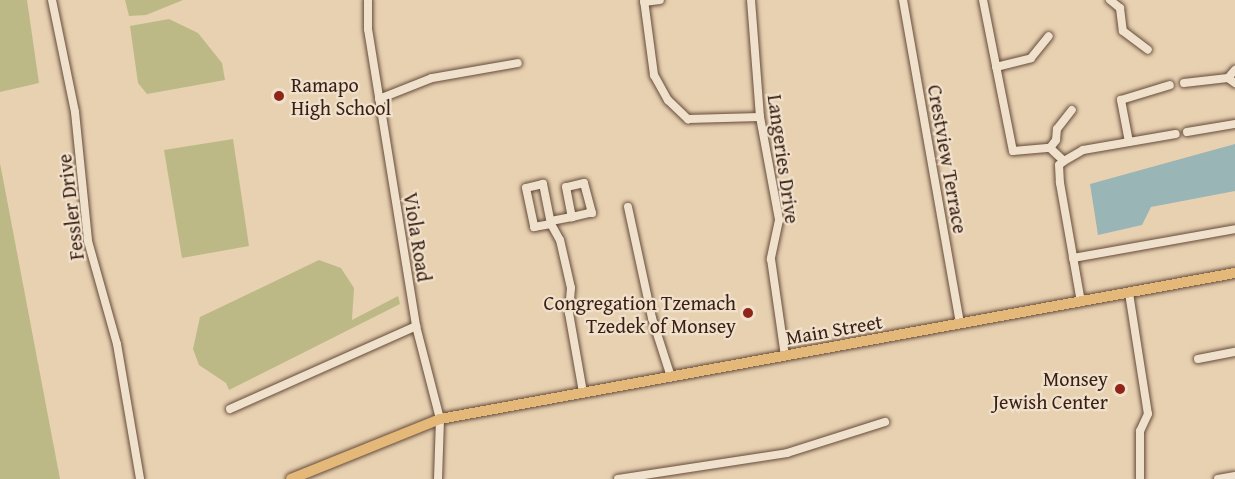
<!DOCTYPE html>
<style>
body{margin:0}
#map{position:relative;width:1235px;height:479px;overflow:hidden;background:#e8d1b1;font-family:"Gentium Book Plus",serif}
div>[style]{position:absolute}
.green>*{inset:0;background:#bdb987}
.water>*{inset:0;background:#9ab5b5}
.roads{filter:drop-shadow(0 0 2px #654b3b) drop-shadow(0 0 2px #654b3b)}
.minor>*{height:8px;margin:-4px;padding:0 4px;transform-origin:4px;border-radius:4px;background:#f0e1cc}
.major>*{height:10px;margin:-5px;padding:0 5px;transform-origin:5px;border-radius:5px;background:#e4b878}
.dots>*{width:16px;height:16px;translate:-50% -50%;box-sizing:border-box;border:3px solid #f0e1cc;border-radius:50%}
span{translate:-50% -50%;white-space:nowrap;text-align:center;line-height:1.15;-webkit-text-stroke:4.5px #f0e1cc;paint-order:stroke}
.poi-label{font-size:20px;color:#391e14}
.left{translate:0 -50%;text-align:left}
.right{translate:-100% -50%;text-align:right}
.street-label{font-size:20px;color:#391e14}
</style>
<div id="map">
<div class="green">
<i style="clip-path:polygon(0 0,27px 0,39px 83px,0 92px)"></i>
<i style="clip-path:polygon(125px 0,183px 0,146px 15px,129px 16px)"></i>
<i style="clip-path:polygon(169px 19px,198px 33px,222px 63px,225px 80px,147px 94px,138px 83px,130px 26px)"></i>
<i style="clip-path:polygon(233px 139px,249px 246px,182px 258px,164px 150px)"></i>
<i style="clip-path:polygon(0 163px,60px 479px,0 479px)"></i>
<i style="clip-path:polygon(319px 260px,341px 268px,354px 288px,352px 320px,398px 296px,400px 304px,229px 390px,226px 383px,199px 365px,193px 349px,200px 317px)"></i>
</div>
<div class="water">
<i style="clip-path:polygon(1235px 144px,1235px 191px,1151px 207px,1142px 225px,1098px 235px,1090px 184px)"></i>
</div>
<div class="roads">
<div class="minor">
<i style="left:52px;top:0;width:114px;rotate:78.4deg"></i>
<i style="left:75px;top:112px;width:130px;rotate:84.2deg"></i>
<i style="left:88px;top:241px;width:107px;rotate:74.3deg"></i>
<i style="left:117px;top:344px;width:137px;rotate:80.3deg"></i>
<i style="left:368px;top:0;width:29px;rotate:90deg"></i>
<i style="left:368px;top:29px;width:301px;rotate:80.8deg"></i>
<i style="left:416px;top:326px;width:96px;rotate:75.5deg"></i>
<i style="left:440px;top:419px;width:60px;rotate:91.9deg"></i>
<i style="left:644px;top:0;width:76px;rotate:82.4deg"></i>
<i style="left:654px;top:75px;width:29px;rotate:61deg"></i>
<i style="left:668px;top:100px;width:28px;rotate:44deg"></i>
<i style="left:688px;top:119px;width:72px;rotate:-1.6deg"></i>
<i style="left:751px;top:0;width:117px;rotate:85.6deg"></i>
<i style="left:760px;top:117px;width:105px;rotate:79.5deg"></i>
<i style="left:779px;top:220px;width:40px;rotate:102deg"></i>
<i style="left:771px;top:259px;width:98px;rotate:81.8deg"></i>
<i style="left:903px;top:0;width:329px;rotate:80deg"></i>
<i style="left:983px;top:0;width:154px;rotate:78.8deg"></i>
<i style="left:1013px;top:151px;width:37px;rotate:-5deg"></i>
<i style="left:1050px;top:148px;width:19px;rotate:43deg"></i>
<i style="left:1064px;top:161px;width:6px;rotate:141deg"></i>
<i style="left:1059px;top:165px;width:18px;rotate:87deg"></i>
<i style="left:1060px;top:183px;width:121px;rotate:80deg"></i>
<i style="left:1110px;top:0;width:13px;rotate:39deg"></i>
<i style="left:1120px;top:8px;width:23px;rotate:83deg"></i>
<i style="left:1123px;top:31px;width:31px;rotate:37deg"></i>
<i style="left:644px;top:2px;width:16px;rotate:-7deg"></i>
<i style="left:996px;top:67px;width:36px;rotate:-14deg"></i>
<i style="left:1031px;top:58px;width:28px;rotate:-51deg"></i>
<i style="left:1228px;top:78px;width:11px;rotate:-49deg"></i>
<i style="left:1184px;top:83px;width:44px;rotate:-6.5deg"></i>
<i style="left:1228px;top:78px;width:9px;rotate:36deg"></i>
<i style="left:379px;top:99px;width:57px;rotate:-21.6deg"></i>
<i style="left:432px;top:78px;width:87px;rotate:-9.9deg"></i>
<i style="left:1187px;top:132px;width:49px;rotate:-9.5deg"></i>
<i style="left:1129px;top:142px;width:43px;rotate:-100.8deg"></i>
<i style="left:1121px;top:100px;width:51px;rotate:-17deg"></i>
<i style="left:1050px;top:148px;width:10px;rotate:-53deg"></i>
<i style="left:1056px;top:140px;width:11px;rotate:-85deg"></i>
<i style="left:1057px;top:129px;width:24px;rotate:-52deg"></i>
<i style="left:1064px;top:161px;width:22px;rotate:-30deg"></i>
<i style="left:1083px;top:150px;width:94px;rotate:-9.8deg"></i>
<i style="left:628px;top:207px;width:114px;rotate:77.8deg"></i>
<i style="left:652px;top:318px;width:62px;rotate:72.1deg"></i>
<i style="left:551px;top:221px;width:21px;rotate:-11deg"></i>
<i style="left:572px;top:217px;width:17px;rotate:-13deg"></i>
<i style="left:589px;top:213px;width:3px"></i>
<i style="left:592px;top:213px;width:31px;rotate:-105deg"></i>
<i style="left:584px;top:183px;width:18px;rotate:167deg"></i>
<i style="left:566px;top:187px;width:31px;rotate:79deg"></i>
<i style="left:551px;top:224px;width:41px;rotate:-101.3deg"></i>
<i style="left:543px;top:184px;width:17px;rotate:167deg"></i>
<i style="left:526px;top:188px;width:40px;rotate:78deg"></i>
<i style="left:534px;top:227px;width:17px;rotate:-10deg"></i>
<i style="left:551px;top:224px;width:18px;rotate:61deg"></i>
<i style="left:560px;top:240px;width:49px;rotate:77.1deg"></i>
<i style="left:571px;top:288px;width:25px;rotate:95deg"></i>
<i style="left:569px;top:313px;width:80px;rotate:80deg"></i>
<i style="left:1073px;top:258px;width:165px;rotate:-10.1deg"></i>
<i style="left:1129px;top:293px;width:122px;rotate:81.1deg"></i>
<i style="left:1148px;top:414px;width:19px;rotate:115deg"></i>
<i style="left:1140px;top:431px;width:48px;rotate:90deg"></i>
<i style="left:1198px;top:359px;width:38px;rotate:-11deg"></i>
<i style="left:230px;top:409px;width:204px;rotate:-24deg"></i>
<i style="left:618px;top:479px;width:171px;rotate:-8.7deg"></i>
<i style="left:787px;top:453px;width:103px;rotate:-17.6deg"></i>
<i style="left:1218px;top:479px;width:17px;rotate:-10deg"></i>
</div>
<div class="major">
<i style="left:291px;top:479px;width:161px;rotate:-21.9deg"></i>
<i style="left:440px;top:419px;width:808px;rotate:-10.41deg"></i>
</div>
</div>
<div class="dots">
<i style="left:279px;top:96px;background:#8f2418"></i>
<i style="left:748px;top:313px;background:#8f2418"></i>
<i style="left:1120px;top:389px;background:#8f2418"></i>
</div>
<div class="poi-label">
<span class="left" style="left:291px;top:96px">Ramapo<br>High School</span>
<span class="right" style="left:736px;top:314px">Congregation Tzemach<br>Tzedek of Monsey</span>
<span class="right" style="left:1108px;top:390px">Monsey<br>Jewish Center</span>
</div>
<div class="street-label">
<span style="left:784px;top:159px;rotate:82deg">Langeries Drive</span>
<span style="left:948px;top:159px;rotate:80deg">Crestview Terrace</span>
<span style="left:70px;top:207px;rotate:-97deg">Fessler Drive</span>
<span style="left:418px;top:237px;rotate:81deg">Viola Road</span>
<span style="left:834px;top:329px;rotate:-10deg">Main Street</span>
</div>
</div>
